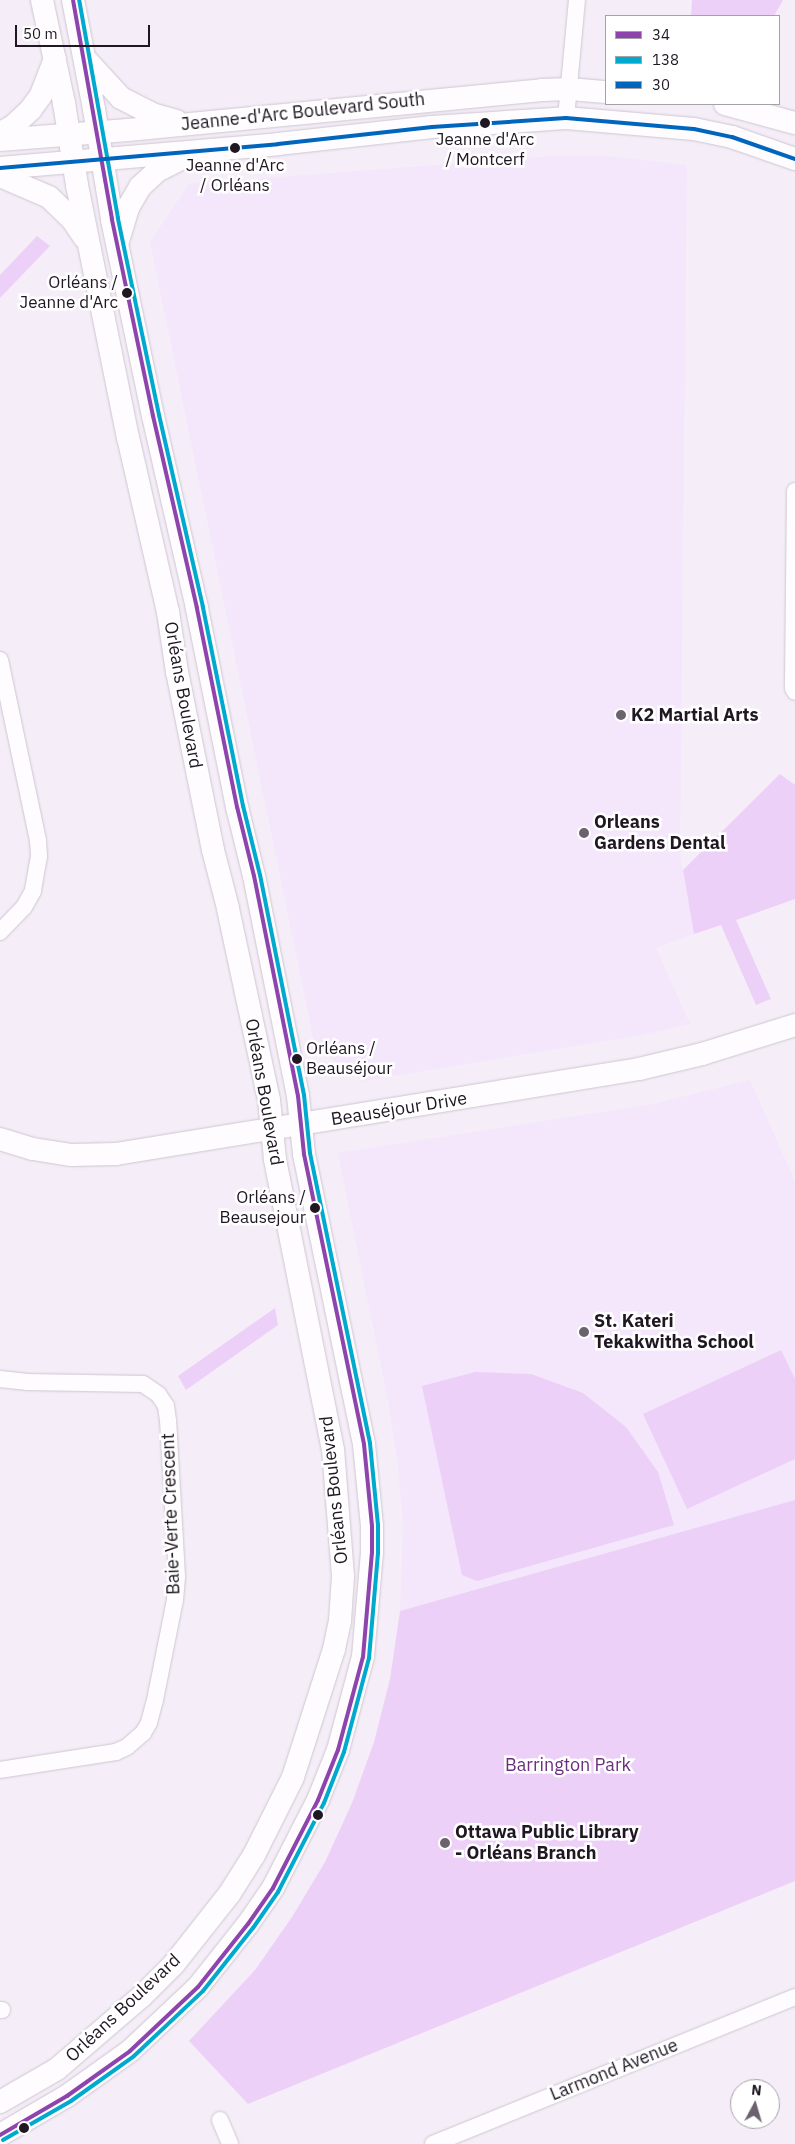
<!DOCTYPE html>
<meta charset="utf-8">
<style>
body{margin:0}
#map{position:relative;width:795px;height:2144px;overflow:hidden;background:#f5eef8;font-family:"IBM Plex Sans",sans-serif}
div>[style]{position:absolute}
.built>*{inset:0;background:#f4e6fb}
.green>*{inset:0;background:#edd0f8}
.roads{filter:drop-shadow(0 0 1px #cdc6d0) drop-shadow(0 0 1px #cdc6d0)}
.street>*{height:16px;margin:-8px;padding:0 8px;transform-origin:8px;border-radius:8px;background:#fefcfe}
.secondary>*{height:22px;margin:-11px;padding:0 11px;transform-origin:11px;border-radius:11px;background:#fefcfe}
.bus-1>*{height:4px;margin:-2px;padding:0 2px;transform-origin:2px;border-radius:2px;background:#8e44ad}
.bus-2>*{height:4px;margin:-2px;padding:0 2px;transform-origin:2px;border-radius:2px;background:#00a9ce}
.bus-3>*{height:4px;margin:-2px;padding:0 2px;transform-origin:2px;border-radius:2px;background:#0065bd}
.dots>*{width:14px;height:14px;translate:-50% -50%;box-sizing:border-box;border:2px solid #fff;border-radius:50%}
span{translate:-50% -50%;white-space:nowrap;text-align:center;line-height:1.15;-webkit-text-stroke:5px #fff;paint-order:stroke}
.bus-label{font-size:17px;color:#1f1722}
.right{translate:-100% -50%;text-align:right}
.left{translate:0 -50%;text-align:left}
.street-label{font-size:18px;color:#1f1722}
.poi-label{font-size:18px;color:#1f1722;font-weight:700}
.park-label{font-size:18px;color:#6a2e7f}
.legend{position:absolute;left:605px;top:15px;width:175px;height:90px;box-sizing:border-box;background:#fff;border:1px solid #a5a2a7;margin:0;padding:6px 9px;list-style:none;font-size:15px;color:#1f1722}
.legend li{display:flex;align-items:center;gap:10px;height:25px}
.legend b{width:25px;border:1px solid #a5a2a7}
.north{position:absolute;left:730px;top:2079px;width:50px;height:50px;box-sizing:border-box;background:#fff;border:1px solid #a5a2a7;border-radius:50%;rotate:6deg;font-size:14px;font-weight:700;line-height:20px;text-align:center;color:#1f1722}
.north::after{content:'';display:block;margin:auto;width:18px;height:22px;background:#6a626d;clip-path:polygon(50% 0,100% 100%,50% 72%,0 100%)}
.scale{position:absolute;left:15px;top:25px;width:135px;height:22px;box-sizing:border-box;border:2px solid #1f1722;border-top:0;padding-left:6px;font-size:15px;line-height:18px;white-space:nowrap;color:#1f1722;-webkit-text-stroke:4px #fff;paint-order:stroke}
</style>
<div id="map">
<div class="built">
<i style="clip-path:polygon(552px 156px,606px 156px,687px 165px,680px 855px,694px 934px,656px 948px,690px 1024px,636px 1036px,363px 1081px,315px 1047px,150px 242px,189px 184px)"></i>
<i style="clip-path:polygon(750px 1080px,795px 1181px,795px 1500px,400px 1611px,403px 1525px,398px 1466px,389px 1406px,338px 1153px,653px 1104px)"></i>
</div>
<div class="green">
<i style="clip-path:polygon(692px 0,783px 0,774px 16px,691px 16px)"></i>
<i style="clip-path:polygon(37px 236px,50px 246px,0 298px,0 275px)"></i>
<i style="clip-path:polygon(780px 774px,795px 785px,795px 899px,736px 920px,771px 999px,756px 1005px,721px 925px,694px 934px,683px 870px)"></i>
<i style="clip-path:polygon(275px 1308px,278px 1325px,186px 1390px,178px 1376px)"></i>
<i style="clip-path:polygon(781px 1350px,795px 1379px,795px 1459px,687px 1509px,643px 1414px)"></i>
<i style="clip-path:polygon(475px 1372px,531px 1374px,583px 1393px,626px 1427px,658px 1472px,674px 1525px,477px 1581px,462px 1575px,422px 1386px)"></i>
<i style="clip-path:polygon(795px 1500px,795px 1881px,248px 2104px,189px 2041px,255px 1970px,292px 1917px,325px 1862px,352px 1803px,374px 1742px,390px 1679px,400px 1611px)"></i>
</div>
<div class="roads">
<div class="street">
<i style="left:566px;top:118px;width:119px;rotate:-84.7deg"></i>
<i style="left:795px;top:491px;width:197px;rotate:90.6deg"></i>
<i style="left:793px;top:688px;width:4px;rotate:63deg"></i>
<i style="left:0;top:660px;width:185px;rotate:78.1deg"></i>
<i style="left:38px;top:841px;width:15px;rotate:86deg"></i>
<i style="left:39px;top:856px;width:36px;rotate:100deg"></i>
<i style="left:33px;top:891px;width:18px;rotate:119deg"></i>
<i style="left:24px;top:907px;width:35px;rotate:134deg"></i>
<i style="left:0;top:1379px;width:28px;rotate:6deg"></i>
<i style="left:28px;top:1382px;width:115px;rotate:1deg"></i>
<i style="left:143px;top:1384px;width:18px;rotate:34deg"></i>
<i style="left:158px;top:1394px;width:14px;rotate:56deg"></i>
<i style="left:166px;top:1406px;width:14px;rotate:82deg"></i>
<i style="left:168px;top:1420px;width:157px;rotate:86.7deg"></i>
<i style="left:177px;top:1577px;width:23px;rotate:95deg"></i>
<i style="left:175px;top:1600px;width:102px;rotate:101.3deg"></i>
<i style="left:155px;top:1700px;width:24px;rotate:105deg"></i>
<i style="left:149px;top:1723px;width:12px;rotate:121deg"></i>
<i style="left:143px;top:1733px;width:21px;rotate:139deg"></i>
<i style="left:127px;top:1747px;width:12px;rotate:156deg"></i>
<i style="left:116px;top:1752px;width:117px;rotate:171.2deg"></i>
<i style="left:0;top:2010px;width:2px"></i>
<i style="left:220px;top:2120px;width:26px;rotate:67deg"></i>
<i style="left:433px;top:2144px;width:391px;rotate:-22.1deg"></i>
</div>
<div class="secondary">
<i style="left:87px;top:61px;width:50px;rotate:47.4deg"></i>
<i style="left:121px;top:98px;width:35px;rotate:27deg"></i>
<i style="left:152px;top:114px;width:25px;rotate:16deg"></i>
<i style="left:725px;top:104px;width:73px;rotate:15.2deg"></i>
<i style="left:0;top:133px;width:13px;rotate:-27deg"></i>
<i style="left:12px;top:127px;width:26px;rotate:-43deg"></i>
<i style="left:31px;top:109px;width:17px;rotate:-54deg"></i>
<i style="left:41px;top:95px;width:39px;rotate:-69deg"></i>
<i style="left:0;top:140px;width:128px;rotate:-4.5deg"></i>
<i style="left:128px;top:130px;width:416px;rotate:-5.5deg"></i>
<i style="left:542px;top:90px;width:28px;rotate:-2deg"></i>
<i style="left:570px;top:89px;width:36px;rotate:5deg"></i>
<i style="left:0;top:168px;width:279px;rotate:-4.9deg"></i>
<i style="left:278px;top:144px;width:155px;rotate:-6.3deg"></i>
<i style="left:432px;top:127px;width:134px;rotate:-3.8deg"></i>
<i style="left:566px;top:118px;width:128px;rotate:4.9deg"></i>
<i style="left:694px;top:129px;width:39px;rotate:12deg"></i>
<i style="left:732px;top:137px;width:67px;rotate:19.2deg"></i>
<i style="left:0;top:176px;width:53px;rotate:23.2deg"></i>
<i style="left:49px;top:197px;width:32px;rotate:44deg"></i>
<i style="left:72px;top:219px;width:22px;rotate:56deg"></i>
<i style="left:118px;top:241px;width:37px;rotate:-73deg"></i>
<i style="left:129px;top:206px;width:22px;rotate:-60deg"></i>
<i style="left:140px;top:187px;width:23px;rotate:-43deg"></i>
<i style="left:157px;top:171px;width:30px;rotate:-27deg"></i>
<i style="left:0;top:1139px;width:34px;rotate:17deg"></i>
<i style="left:33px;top:1149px;width:39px;rotate:9deg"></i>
<i style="left:72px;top:1155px;width:44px;rotate:-1.3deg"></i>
<i style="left:116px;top:1154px;width:530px;rotate:-9.23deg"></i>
<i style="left:639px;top:1069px;width:65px;rotate:-13.4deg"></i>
<i style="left:702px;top:1054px;width:97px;rotate:-17.3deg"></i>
<i style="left:0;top:2102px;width:66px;rotate:-30.1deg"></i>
<i style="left:57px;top:2069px;width:112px;rotate:-40.7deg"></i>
<i style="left:142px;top:1996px;width:45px;rotate:-45deg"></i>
<i style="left:174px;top:1964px;width:90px;rotate:-51.7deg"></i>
<i style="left:230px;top:1893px;width:45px;rotate:-57.7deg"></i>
<i style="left:254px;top:1855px;width:87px;rotate:-63.4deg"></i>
<i style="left:293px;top:1777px;width:134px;rotate:-72.2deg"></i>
<i style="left:334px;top:1649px;width:29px;rotate:-78deg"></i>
<i style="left:340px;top:1621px;width:45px;rotate:-86.2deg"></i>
<i style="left:343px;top:1576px;width:126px;rotate:-94.5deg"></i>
<i style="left:333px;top:1450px;width:297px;rotate:-101.3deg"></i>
<i style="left:275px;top:1159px;width:59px;rotate:-95.8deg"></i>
<i style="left:269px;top:1100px;width:196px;rotate:-102.1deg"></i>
<i style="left:228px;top:908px;width:60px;rotate:-104.5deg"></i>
<i style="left:213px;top:850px;width:182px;rotate:-101.4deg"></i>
<i style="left:177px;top:672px;width:61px;rotate:-98.5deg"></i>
<i style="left:168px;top:612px;width:179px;rotate:-102.9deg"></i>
<i style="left:128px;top:438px;width:258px;rotate:-101.4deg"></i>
<i style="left:77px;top:185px;width:83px;rotate:-99deg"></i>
<i style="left:64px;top:103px;width:105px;rotate:-102.1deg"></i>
<i style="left:0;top:2135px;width:78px;rotate:-30.2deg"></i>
<i style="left:67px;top:2096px;width:77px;rotate:-35.5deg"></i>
<i style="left:130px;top:2051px;width:93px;rotate:-43.3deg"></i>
<i style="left:198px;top:1987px;width:80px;rotate:-51.6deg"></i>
<i style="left:248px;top:1924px;width:44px;rotate:-55.2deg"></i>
<i style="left:273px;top:1888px;width:99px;rotate:-62.9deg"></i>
<i style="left:318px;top:1800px;width:54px;rotate:-68.2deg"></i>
<i style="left:338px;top:1750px;width:96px;rotate:-75deg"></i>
<i style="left:363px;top:1657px;width:104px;rotate:-85.1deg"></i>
<i style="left:372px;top:1553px;width:27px;rotate:-90deg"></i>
<i style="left:372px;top:1526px;width:82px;rotate:-95.6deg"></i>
<i style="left:364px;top:1444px;width:296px;rotate:-101.7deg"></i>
<i style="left:304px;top:1154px;width:58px;rotate:-95.9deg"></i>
<i style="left:298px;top:1096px;width:224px;rotate:-101.3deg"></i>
<i style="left:254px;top:876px;width:71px;rotate:-103.8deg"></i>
<i style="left:237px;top:807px;width:203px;rotate:-101.4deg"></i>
<i style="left:197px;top:608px;width:197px;rotate:-102.9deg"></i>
<i style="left:153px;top:416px;width:201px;rotate:-101.8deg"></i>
<i style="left:112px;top:219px;width:111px;rotate:-99.3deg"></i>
<i style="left:94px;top:109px;width:111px;rotate:-100.9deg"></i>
</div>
</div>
<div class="bus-1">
<i style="left:0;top:2135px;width:78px;rotate:-30.2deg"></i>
<i style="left:67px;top:2096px;width:77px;rotate:-35.5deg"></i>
<i style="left:130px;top:2051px;width:93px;rotate:-43.3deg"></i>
<i style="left:198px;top:1987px;width:80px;rotate:-51.6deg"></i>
<i style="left:248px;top:1924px;width:44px;rotate:-55.2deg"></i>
<i style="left:273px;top:1888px;width:99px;rotate:-62.9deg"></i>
<i style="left:318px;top:1800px;width:54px;rotate:-68.2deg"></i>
<i style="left:338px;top:1750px;width:96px;rotate:-75deg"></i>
<i style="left:363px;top:1657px;width:104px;rotate:-85.1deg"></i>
<i style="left:372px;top:1553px;width:27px;rotate:-90deg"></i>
<i style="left:372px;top:1526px;width:82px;rotate:-95.6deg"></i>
<i style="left:364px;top:1444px;width:296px;rotate:-101.7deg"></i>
<i style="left:304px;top:1154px;width:58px;rotate:-95.9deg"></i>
<i style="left:298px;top:1096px;width:224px;rotate:-101.3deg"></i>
<i style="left:254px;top:876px;width:71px;rotate:-103.8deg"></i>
<i style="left:237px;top:807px;width:203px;rotate:-101.4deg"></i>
<i style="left:197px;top:608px;width:197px;rotate:-102.9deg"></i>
<i style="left:153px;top:416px;width:201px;rotate:-101.8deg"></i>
<i style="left:112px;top:219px;width:222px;rotate:-100.1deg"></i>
</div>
<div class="bus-2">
<i style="left:3px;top:2140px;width:78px;rotate:-29.8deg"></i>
<i style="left:71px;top:2101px;width:77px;rotate:-35.5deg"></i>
<i style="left:134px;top:2056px;width:95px;rotate:-43.3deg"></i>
<i style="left:203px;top:1991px;width:80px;rotate:-51.6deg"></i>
<i style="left:253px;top:1928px;width:44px;rotate:-55.2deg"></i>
<i style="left:278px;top:1892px;width:100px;rotate:-62.7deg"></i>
<i style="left:324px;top:1803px;width:55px;rotate:-68.6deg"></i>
<i style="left:344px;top:1752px;width:97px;rotate:-75.1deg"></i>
<i style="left:369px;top:1658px;width:105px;rotate:-85.1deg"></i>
<i style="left:378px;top:1553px;width:28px;rotate:-90deg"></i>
<i style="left:378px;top:1525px;width:82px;rotate:-95.6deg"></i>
<i style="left:370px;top:1443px;width:296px;rotate:-101.7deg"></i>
<i style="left:310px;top:1153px;width:58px;rotate:-95.9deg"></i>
<i style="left:304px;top:1095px;width:224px;rotate:-101.3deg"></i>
<i style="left:260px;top:875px;width:71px;rotate:-103.8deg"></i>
<i style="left:243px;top:806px;width:203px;rotate:-101.4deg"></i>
<i style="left:203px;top:607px;width:197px;rotate:-102.9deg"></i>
<i style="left:159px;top:415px;width:201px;rotate:-101.8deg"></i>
<i style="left:118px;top:218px;width:221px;rotate:-100.1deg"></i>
</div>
<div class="bus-3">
<i style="left:0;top:168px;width:279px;rotate:-4.9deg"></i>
<i style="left:278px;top:144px;width:155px;rotate:-6.3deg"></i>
<i style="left:432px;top:127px;width:134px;rotate:-3.8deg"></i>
<i style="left:566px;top:118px;width:128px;rotate:4.9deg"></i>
<i style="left:694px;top:129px;width:39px;rotate:12deg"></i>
<i style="left:732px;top:137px;width:67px;rotate:19.2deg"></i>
</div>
<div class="dots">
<i style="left:485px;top:123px;background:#1f1722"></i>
<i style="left:235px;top:148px;background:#1f1722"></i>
<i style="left:127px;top:293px;background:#1f1722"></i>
<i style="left:621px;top:715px;background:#6a626d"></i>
<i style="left:584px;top:833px;background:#6a626d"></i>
<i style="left:297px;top:1059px;background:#1f1722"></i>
<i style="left:315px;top:1208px;background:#1f1722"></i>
<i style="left:584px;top:1332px;background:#6a626d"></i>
<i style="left:318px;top:1815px;background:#1f1722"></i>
<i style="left:445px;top:1843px;background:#6a626d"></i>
<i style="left:24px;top:2128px;background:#1f1722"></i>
</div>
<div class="bus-label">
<span style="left:485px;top:150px">Jeanne d'Arc<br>/ Montcerf</span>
<span style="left:235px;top:176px">Jeanne d'Arc<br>/ Orléans</span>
<span class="right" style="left:118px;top:293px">Orléans /<br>Jeanne d'Arc</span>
<span class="left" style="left:306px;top:1059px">Orléans /<br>Beauséjour</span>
<span class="right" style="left:306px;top:1208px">Orléans /<br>Beausejour</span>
</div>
<div class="street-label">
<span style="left:303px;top:112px;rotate:-6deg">Jeanne-d'Arc Boulevard South</span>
<span style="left:183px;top:695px;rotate:80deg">Orléans Boulevard</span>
<span style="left:264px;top:1092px;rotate:80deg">Orléans Boulevard</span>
<span style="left:399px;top:1109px;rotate:-9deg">Beauséjour Drive</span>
<span style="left:334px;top:1490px;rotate:-96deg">Orléans Boulevard</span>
<span style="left:171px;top:1514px;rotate:-92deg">Baie-Verte Crescent</span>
<span style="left:123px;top:2008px;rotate:-43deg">Orléans Boulevard</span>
<span style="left:614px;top:2070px;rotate:-22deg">Larmond Avenue</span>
</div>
<div class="poi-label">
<span class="left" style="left:631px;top:715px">K2 Martial Arts</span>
<span class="left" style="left:594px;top:833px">Orleans<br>Gardens Dental</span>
<span class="left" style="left:594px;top:1332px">St. Kateri<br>Tekakwitha School</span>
<span class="left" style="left:455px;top:1843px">Ottawa Public Library<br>- Orléans Branch</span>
</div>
<div class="park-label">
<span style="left:568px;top:1765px">Barrington Park</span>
</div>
<ul class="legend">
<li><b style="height:6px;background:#8e44ad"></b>34</li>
<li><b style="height:6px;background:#00a9ce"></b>138</li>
<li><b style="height:6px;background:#0065bd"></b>30</li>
</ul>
<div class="north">N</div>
<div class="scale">50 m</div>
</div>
